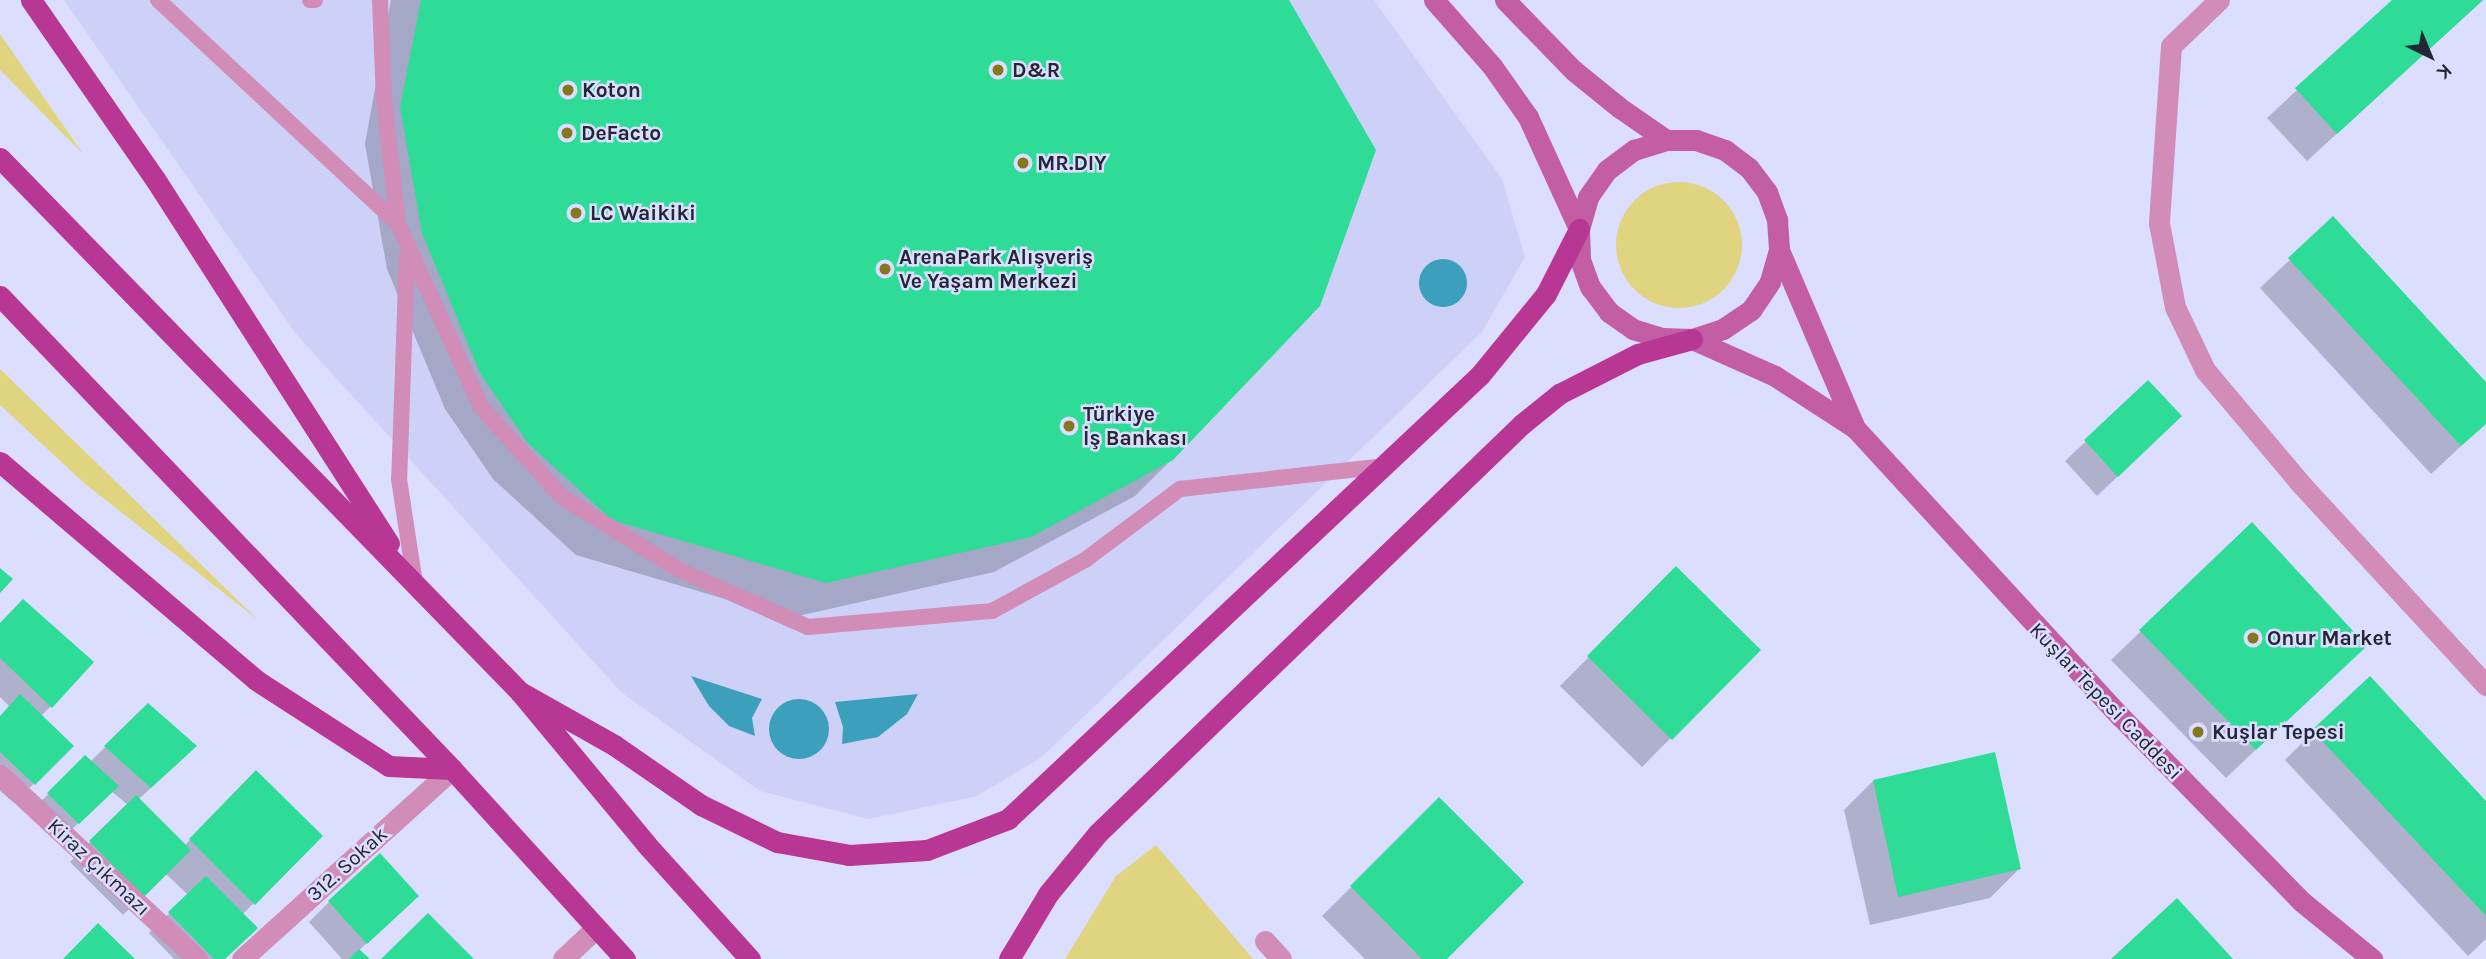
<!DOCTYPE html>
<meta charset="utf-8">
<style>
body{margin:0}
#map{position:relative;width:2486px;height:959px;overflow:hidden;background:#dbdeff;font-family:Karla,sans-serif}
div>[style]{position:absolute}
.built>*{inset:0;background:#ced1f7}
.green>*{inset:0;background:#e0d481}
.round{border-radius:50%}
.water>*{inset:0;background:#3ca0bd}
.shadow>*{inset:0;background:#0003}
.building>*{inset:0;background:#2edb97}
.lane>*{height:16px;margin:-8px;padding:0 8px;transform-origin:8px;border-radius:8px;background:#d18cb8}
.street>*{height:21px;margin:-10.5px;padding:0 10.5px;transform-origin:10.5px;border-radius:10.5px;background:#d18cb8}
.secondary>*{height:21px;margin:-10.5px;padding:0 10.5px;transform-origin:10.5px;border-radius:10.5px;background:#c45ea4}
.primary>*{height:21px;margin:-10.5px;padding:0 10.5px;transform-origin:10.5px;border-radius:10.5px;background:#b83694}
.dots>*{width:19px;height:19px;translate:-50% -50%;box-sizing:border-box;border:4px solid #dbdeff;border-radius:50%}
span{translate:-50% -50%;white-space:nowrap;text-align:center;line-height:1.15;-webkit-text-stroke:5px #dbdeff;paint-order:stroke}
.poi-label{font-size:21px;color:#262736;font-weight:700}
.left{translate:0 -50%;text-align:left}
.street-label{font-size:21px;color:#262736}
.north{position:absolute;left:2395px;top:21px;width:70px;height:70px;-webkit-text-stroke:5px #dbdeff;paint-order:stroke;rotate:137deg;font-size:19px;font-weight:700;line-height:28px;text-align:center;color:#262736}
.north::after{content:'';display:block;margin:auto;width:24px;height:32px;background:#262736;clip-path:polygon(50% 0,100% 100%,50% 72%,0 100%)}
</style>
<div id="map">
<div class="built">
<i style="clip-path:polygon(64px 0,1374px 0,1502px 179px,1525px 257px,1482px 332px,1042px 757px,977px 796px,869px 819px,760px 791px,622px 693px,296px 334px)"></i>
</div>
<div class="green">
<i style="clip-path:polygon(0 34px,83px 154px,0 70px)"></i>
<i class="round" style="left:1616px;top:182px;width:126px;height:126px"></i>
<i style="clip-path:polygon(0 369px,257px 619px,84px 483px,0 405px)"></i>
<i style="clip-path:polygon(1156px 845px,1253px 959px,1065px 959px,1116px 876px)"></i>
</div>
<div class="water">
<i class="round" style="left:1419px;top:259px;width:48px;height:48px"></i>
<i style="clip-path:polygon(691px 676px,762px 699px,752px 718px,755px 736px,729px 726px,709px 706px)"></i>
<i style="clip-path:polygon(918px 694px,907px 714px,878px 737px,842px 744px,843px 727px,835px 702px)"></i>
<i class="round" style="left:769px;top:699px;width:60px;height:60px"></i>
</div>
<div class="shadow">
<i style="clip-path:polygon(391px 0,1287px 0,1374px 150px,1172px 459px,1135px 496px,994px 572px,789px 618px,576px 555px,493px 479px,445px 409px,387px 269px,365px 144px)"></i>
<i style="clip-path:polygon(2394px 0,2483px 0,2307px 161px,2267px 118px)"></i>
<i style="clip-path:polygon(2333px 219px,2486px 384px,2486px 423px,2431px 474px,2260px 288px)"></i>
<i style="clip-path:polygon(2148px 383px,2160px 436px,2097px 496px,2065px 461px)"></i>
<i style="clip-path:polygon(2251px 525px,2365px 646px,2226px 778px,2111px 660px)"></i>
<i style="clip-path:polygon(1676px 569px,1758px 650px,1642px 767px,1560px 686px)"></i>
<i style="clip-path:polygon(0 625px,51px 706px,41px 716px,72px 746px,14px 803px,0 791px,0 716px,10px 707px,0 697px)"></i>
<i style="clip-path:polygon(148px 705px,174px 766px,138px 800px,184px 846px,256px 773px,320px 836px,242px 915px,224px 959px,174px 959px,149px 933px,188px 895px,165px 873px,123px 915px,70px 862px,128px 805px,111px 791px,58px 843px,28px 814px,85px 758px,90px 762px)"></i>
<i style="clip-path:polygon(2314px 731px,2486px 803px,2486px 939px,2468px 956px,2285px 760px)"></i>
<i style="clip-path:polygon(1873px 781px,2019px 869px,1990px 898px,1870px 925px,1844px 810px)"></i>
<i style="clip-path:polygon(1439px 800px,1444px 959px,1365px 959px,1322px 916px)"></i>
<i style="clip-path:polygon(329px 902px,397px 916px,358px 951px,367px 959px,342px 959px,309px 922px)"></i>
</div>
<div class="building">
<i style="clip-path:polygon(421px 0,1289px 0,1376px 150px,1320px 306px,1173px 460px,1031px 537px,826px 583px,612px 520px,528px 443px,480px 373px,422px 233px,400px 107px)"></i>
<i style="clip-path:polygon(2392px 0,2483px 0,2337px 134px,2295px 88px)"></i>
<i style="clip-path:polygon(2333px 216px,2486px 382px,2486px 424px,2461px 446px,2288px 258px)"></i>
<i style="clip-path:polygon(2148px 380px,2182px 416px,2118px 477px,2084px 440px)"></i>
<i style="clip-path:polygon(2252px 522px,2367px 646px,2256px 750px,2139px 630px)"></i>
<i style="clip-path:polygon(1676px 566px,1761px 650px,1672px 740px,1587px 656px)"></i>
<i style="clip-path:polygon(0 568px,13px 579px,0 593px)"></i>
<i style="clip-path:polygon(23px 599px,94px 662px,52px 708px,0 658px,0 623px)"></i>
<i style="clip-path:polygon(2370px 676px,2486px 801px,2486px 916px,2312px 730px)"></i>
<i style="clip-path:polygon(20px 694px,74px 746px,35px 785px,0 752px,0 716px)"></i>
<i style="clip-path:polygon(148px 703px,197px 746px,151px 788px,104px 746px)"></i>
<i style="clip-path:polygon(1995px 752px,2021px 869px,1898px 897px,1873px 780px)"></i>
<i style="clip-path:polygon(85px 755px,119px 786px,79px 824px,47px 793px)"></i>
<i style="clip-path:polygon(256px 770px,323px 836px,255px 905px,189px 839px)"></i>
<i style="clip-path:polygon(136px 795px,191px 850px,144px 897px,89px 841px)"></i>
<i style="clip-path:polygon(1439px 797px,1524px 882px,1447px 959px,1422px 959px,1350px 886px)"></i>
<i style="clip-path:polygon(380px 853px,419px 896px,367px 944px,328px 901px)"></i>
<i style="clip-path:polygon(206px 876px,258px 928px,225px 959px,214px 959px,168px 912px)"></i>
<i style="clip-path:polygon(2177px 898px,2233px 959px,2111px 959px)"></i>
<i style="clip-path:polygon(428px 913px,474px 959px,381px 959px)"></i>
<i style="clip-path:polygon(98px 923px,135px 959px,63px 959px)"></i>
<i style="clip-path:polygon(359px 949px,370px 959px,349px 959px)"></i>
</div>
<div class="lane">
<i style="left:158px;top:0;width:328px;rotate:43deg"></i>
<i style="left:310px;top:0;width:5px"></i>
<i style="left:380px;top:0;width:99px;rotate:87.7deg"></i>
<i style="left:384px;top:99px;width:126px;rotate:83.6deg"></i>
<i style="left:398px;top:224px;width:201px;rotate:65.6deg"></i>
<i style="left:481px;top:407px;width:121px;rotate:48deg"></i>
<i style="left:562px;top:497px;width:140px;rotate:31.9deg"></i>
<i style="left:681px;top:571px;width:139px;rotate:23.8deg"></i>
<i style="left:808px;top:627px;width:185px;rotate:-5deg"></i>
<i style="left:992px;top:611px;width:106px;rotate:-28.7deg"></i>
<i style="left:1085px;top:560px;width:119px;rotate:-36.8deg"></i>
<i style="left:1180px;top:489px;width:198px;rotate:-6.4deg"></i>
<i style="left:407px;top:255px;width:224px;rotate:92deg"></i>
<i style="left:399px;top:479px;width:105px;rotate:81.3deg"></i>
</div>
<div class="street">
<i style="left:2219px;top:0;width:66px;rotate:136.2deg"></i>
<i style="left:2171px;top:46px;width:177px;rotate:93.9deg"></i>
<i style="left:2159px;top:223px;width:86px;rotate:79.2deg"></i>
<i style="left:2175px;top:307px;width:70px;rotate:64.5deg"></i>
<i style="left:2205px;top:370px;width:148px;rotate:49.9deg"></i>
<i style="left:2300px;top:483px;width:275px;rotate:47.4deg"></i>
<i style="left:0;top:775px;width:270px;rotate:43deg"></i>
<i style="left:1265px;top:941px;width:24px;rotate:48deg"></i>
<i style="left:242px;top:959px;width:283px;rotate:-42.1deg"></i>
<i style="left:563px;top:959px;width:45px;rotate:-43.2deg"></i>
</div>
<div class="secondary">
<i style="left:1434px;top:0;width:88px;rotate:48.7deg"></i>
<i style="left:1492px;top:66px;width:62px;rotate:54.8deg"></i>
<i style="left:1528px;top:117px;width:123px;rotate:65.5deg"></i>
<i style="left:1505px;top:0;width:98px;rotate:45.8deg"></i>
<i style="left:1573px;top:70px;width:60px;rotate:39deg"></i>
<i style="left:1620px;top:108px;width:56px;rotate:34.8deg"></i>
<i style="left:1666px;top:140px;width:30px"></i>
<i style="left:1696px;top:140px;width:31px;rotate:19deg"></i>
<i style="left:1725px;top:150px;width:30px;rotate:37deg"></i>
<i style="left:1749px;top:168px;width:30px;rotate:53deg"></i>
<i style="left:1767px;top:192px;width:30px;rotate:70deg"></i>
<i style="left:1777px;top:220px;width:30px;rotate:86deg"></i>
<i style="left:1779px;top:250px;width:33px;rotate:106deg"></i>
<i style="left:1770px;top:282px;width:34px;rotate:124deg"></i>
<i style="left:1751px;top:310px;width:34px;rotate:146deg"></i>
<i style="left:1723px;top:329px;width:33px;rotate:162deg"></i>
<i style="left:1692px;top:339px;width:30px;rotate:-178deg"></i>
<i style="left:1662px;top:338px;width:30px;rotate:-163deg"></i>
<i style="left:1633px;top:329px;width:29px;rotate:-145deg"></i>
<i style="left:1609px;top:312px;width:31px;rotate:-127deg"></i>
<i style="left:1590px;top:287px;width:30px;rotate:-110deg"></i>
<i style="left:1580px;top:259px;width:30px;rotate:-92deg"></i>
<i style="left:1579px;top:229px;width:33px;rotate:-74deg"></i>
<i style="left:1588px;top:197px;width:33px;rotate:-55deg"></i>
<i style="left:1607px;top:170px;width:34px;rotate:-37deg"></i>
<i style="left:1634px;top:150px;width:34px;rotate:-17deg"></i>
<i style="left:1779px;top:250px;width:194px;rotate:66.9deg"></i>
<i style="left:1692px;top:339px;width:91px;rotate:24deg"></i>
<i style="left:1775px;top:376px;width:95px;rotate:33deg"></i>
<i style="left:1855px;top:428px;width:393px;rotate:47.4deg"></i>
<i style="left:2121px;top:717px;width:257px;rotate:45.6deg"></i>
<i style="left:2301px;top:901px;width:92px;rotate:39.2deg"></i>
</div>
<div class="primary">
<i style="left:31px;top:0;width:218px;rotate:55.3deg"></i>
<i style="left:155px;top:179px;width:433px;rotate:57.3deg"></i>
<i style="left:0;top:158px;width:745px;rotate:45.76deg"></i>
<i style="left:520px;top:692px;width:197px;rotate:50.3deg"></i>
<i style="left:646px;top:844px;width:155px;rotate:47.9deg"></i>
<i style="left:0;top:296px;width:654px;rotate:46.3deg"></i>
<i style="left:452px;top:769px;width:257px;rotate:47.7deg"></i>
<i style="left:0;top:462px;width:336px;rotate:40.4deg"></i>
<i style="left:256px;top:680px;width:158px;rotate:32.9deg"></i>
<i style="left:389px;top:766px;width:63px;rotate:2.7deg"></i>
<i style="left:520px;top:692px;width:108px;rotate:29.4deg"></i>
<i style="left:614px;top:745px;width:106px;rotate:34.6deg"></i>
<i style="left:701px;top:805px;width:85px;rotate:26deg"></i>
<i style="left:777px;top:842px;width:73px;rotate:10.2deg"></i>
<i style="left:849px;top:855px;width:78px;rotate:-3.7deg"></i>
<i style="left:927px;top:850px;width:87px;rotate:-20.9deg"></i>
<i style="left:1008px;top:819px;width:648px;rotate:-43.25deg"></i>
<i style="left:1480px;top:375px;width:104px;rotate:-50.8deg"></i>
<i style="left:1546px;top:294px;width:73px;rotate:-63.1deg"></i>
<i style="left:1009px;top:959px;width:76px;rotate:-59deg"></i>
<i style="left:1048px;top:894px;width:79px;rotate:-50.7deg"></i>
<i style="left:1098px;top:833px;width:589px;rotate:-43.97deg"></i>
<i style="left:1522px;top:424px;width:48px;rotate:-39deg"></i>
<i style="left:1559px;top:394px;width:89px;rotate:-26.9deg"></i>
<i style="left:1638px;top:354px;width:56px;rotate:-15.5deg"></i>
</div>
<div class="dots">
<i style="left:998px;top:70px;background:#85781c"></i>
<i style="left:568px;top:90px;background:#85781c"></i>
<i style="left:567px;top:133px;background:#85781c"></i>
<i style="left:1023px;top:163px;background:#85781c"></i>
<i style="left:576px;top:213px;background:#85781c"></i>
<i style="left:885px;top:269px;background:#85781c"></i>
<i style="left:1069px;top:426px;background:#85781c"></i>
<i style="left:2253px;top:638px;background:#85781c"></i>
<i style="left:2198px;top:732px;background:#85781c"></i>
</div>
<div class="poi-label">
<span class="left" style="left:1012px;top:70px">D&amp;R</span>
<span class="left" style="left:582px;top:90px">Koton</span>
<span class="left" style="left:581px;top:133px">DeFacto</span>
<span class="left" style="left:1037px;top:163px">MR.DIY</span>
<span class="left" style="left:590px;top:213px">LC Waikiki</span>
<span class="left" style="left:899px;top:269px">ArenaPark Alışveriş<br>Ve Yaşam Merkezi</span>
<span class="left" style="left:1083px;top:426px">Türkiye<br>İş Bankası</span>
<span class="left" style="left:2267px;top:638px">Onur Market</span>
<span class="left" style="left:2212px;top:732px">Kuşlar Tepesi</span>
</div>
<div class="street-label">
<span style="left:2106px;top:701px;rotate:46deg">Kuşlar Tepesi Caddesi</span>
<span style="left:347px;top:864px;rotate:-42deg">312. Sokak</span>
<span style="left:99px;top:867px;rotate:43deg">Kiraz Çıkmazı</span>
</div>
<div class="north">K</div>
</div>
